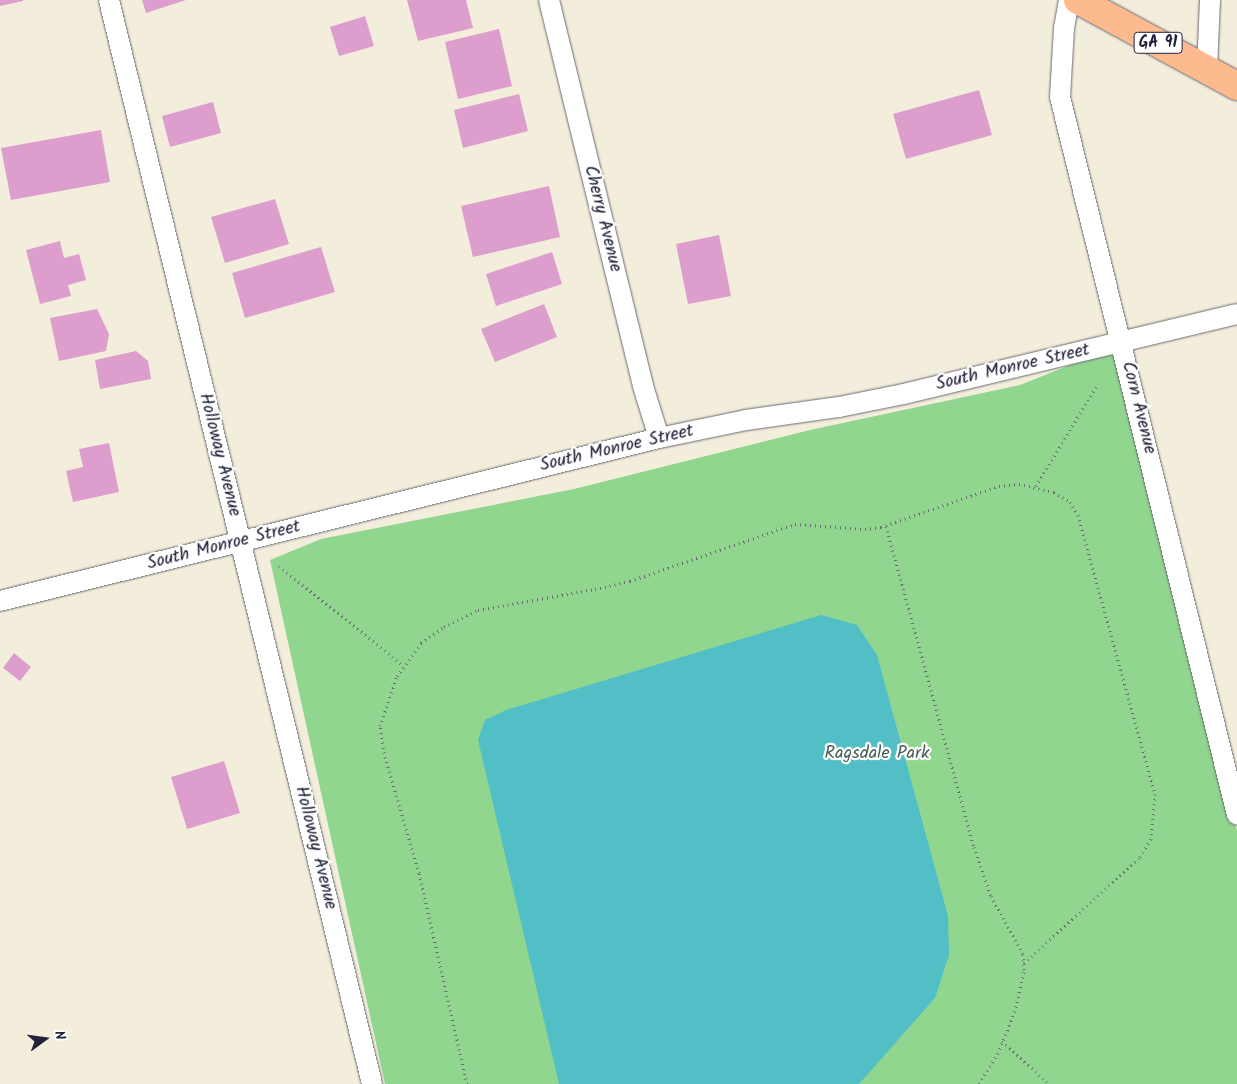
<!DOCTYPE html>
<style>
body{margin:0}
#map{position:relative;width:1237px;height:1084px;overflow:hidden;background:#f2eedb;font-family:Kalam,sans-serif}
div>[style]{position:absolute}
.green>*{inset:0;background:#90d68f}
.water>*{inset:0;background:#51bfc5}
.building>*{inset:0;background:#dd9ece}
.path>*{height:3px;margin-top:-1.5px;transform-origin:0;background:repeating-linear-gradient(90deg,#6b6973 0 1px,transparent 0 5px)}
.roads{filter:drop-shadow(0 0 1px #6b6973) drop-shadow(0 0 1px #6b6973)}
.minor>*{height:20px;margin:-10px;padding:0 10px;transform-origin:10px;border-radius:10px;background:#fff}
.primary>*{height:28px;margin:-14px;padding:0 14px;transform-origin:14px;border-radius:14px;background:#fcba8e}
span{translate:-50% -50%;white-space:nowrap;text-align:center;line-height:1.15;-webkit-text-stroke:4.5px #fff;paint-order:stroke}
.shield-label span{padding:1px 4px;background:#fff;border:1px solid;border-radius:4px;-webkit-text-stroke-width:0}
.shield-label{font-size:16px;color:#22223b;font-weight:700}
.street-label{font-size:18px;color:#22223b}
.park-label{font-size:18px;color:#486158}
.north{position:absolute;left:20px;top:1014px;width:50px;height:50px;-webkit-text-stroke:4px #fff;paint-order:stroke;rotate:76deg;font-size:14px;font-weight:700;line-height:20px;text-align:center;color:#22223b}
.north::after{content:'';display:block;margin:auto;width:18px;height:22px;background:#22223b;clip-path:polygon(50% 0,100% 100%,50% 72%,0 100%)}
</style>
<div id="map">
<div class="green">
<i style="clip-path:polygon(1118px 346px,1237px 831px,1237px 1084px,385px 1084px,270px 560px,321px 539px,574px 489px,810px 430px,1020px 385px)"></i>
</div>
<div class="water">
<i style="clip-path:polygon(821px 615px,857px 625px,877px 655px,948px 916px,949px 955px,935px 998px,859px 1084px,559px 1084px,478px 740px,485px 720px,506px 710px)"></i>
</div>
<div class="building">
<i style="clip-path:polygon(0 0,23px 0,23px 1px,0 6px)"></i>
<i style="clip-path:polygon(142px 0,186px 0,146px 13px)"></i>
<i style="clip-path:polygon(407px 0,466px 0,473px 28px,418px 41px)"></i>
<i style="clip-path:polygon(365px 16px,374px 46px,339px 56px,330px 27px)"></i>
<i style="clip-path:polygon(499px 29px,512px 86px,458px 99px,445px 42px)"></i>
<i style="clip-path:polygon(979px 90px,992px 135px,906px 159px,893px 114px)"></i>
<i style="clip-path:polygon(519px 94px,528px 131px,463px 148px,454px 110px)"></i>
<i style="clip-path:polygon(213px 102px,221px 133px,170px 147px,162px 116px)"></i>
<i style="clip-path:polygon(101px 130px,110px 182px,11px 200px,1px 148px)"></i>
<i style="clip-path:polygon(549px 186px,560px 237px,473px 257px,461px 206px)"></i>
<i style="clip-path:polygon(275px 199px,289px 244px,225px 263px,211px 217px)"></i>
<i style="clip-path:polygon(719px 235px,731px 296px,688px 304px,676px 244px)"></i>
<i style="clip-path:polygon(60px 241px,64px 258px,79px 254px,86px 280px,68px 285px,71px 296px,40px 304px,26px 250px)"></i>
<i style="clip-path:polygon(321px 247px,335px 292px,245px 318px,232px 273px)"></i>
<i style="clip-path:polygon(552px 252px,562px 284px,496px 306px,486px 274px)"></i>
<i style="clip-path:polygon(544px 304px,557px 337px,495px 362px,481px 329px)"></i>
<i style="clip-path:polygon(97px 309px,109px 334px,106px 351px,59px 361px,50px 318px)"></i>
<i style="clip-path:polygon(136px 351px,148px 361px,151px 379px,100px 389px,95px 360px)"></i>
<i style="clip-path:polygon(109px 443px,119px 492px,73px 502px,66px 471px,83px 467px,79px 449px)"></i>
<i style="clip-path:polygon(14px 653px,31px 667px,20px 681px,3px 668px)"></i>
<i style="clip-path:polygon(224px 761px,240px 813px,187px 829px,171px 777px)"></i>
</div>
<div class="path">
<i style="left:1036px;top:486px;width:116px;rotate:-58.8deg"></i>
<i style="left:886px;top:526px;width:333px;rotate:74.7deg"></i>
<i style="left:974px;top:847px;width:52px;rotate:70.9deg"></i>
<i style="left:991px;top:896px;width:66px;rotate:61.1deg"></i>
<i style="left:1023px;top:954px;width:18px;rotate:87deg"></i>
<i style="left:1024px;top:972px;width:40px;rotate:103deg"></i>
<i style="left:1015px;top:1011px;width:45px;rotate:112deg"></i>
<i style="left:998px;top:1053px;width:36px;rotate:122deg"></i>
<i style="left:279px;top:566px;width:160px;rotate:38.7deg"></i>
<i style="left:1002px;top:1041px;width:64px;rotate:42.5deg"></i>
<i style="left:467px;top:1084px;width:216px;rotate:-102.8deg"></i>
<i style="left:419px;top:873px;width:125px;rotate:-106.3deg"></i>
<i style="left:384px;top:753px;width:27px;rotate:-98deg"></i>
<i style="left:380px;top:726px;width:53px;rotate:-71.2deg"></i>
<i style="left:397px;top:676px;width:41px;rotate:-54deg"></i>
<i style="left:421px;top:643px;width:28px;rotate:-35deg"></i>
<i style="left:444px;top:627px;width:38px;rotate:-27deg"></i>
<i style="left:478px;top:610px;width:119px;rotate:-10.2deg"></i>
<i style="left:595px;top:589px;width:36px;rotate:-13deg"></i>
<i style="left:630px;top:581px;width:175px;rotate:-19.1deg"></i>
<i style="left:795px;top:524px;width:70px;rotate:4.1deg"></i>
<i style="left:865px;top:529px;width:16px;rotate:-7deg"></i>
<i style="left:881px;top:527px;width:125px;rotate:-19.2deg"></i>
<i style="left:999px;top:486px;width:20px;rotate:-6deg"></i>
<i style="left:1019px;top:484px;width:36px;rotate:13deg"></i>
<i style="left:1054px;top:492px;width:19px;rotate:32deg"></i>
<i style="left:1070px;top:502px;width:15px;rotate:58deg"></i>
<i style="left:1078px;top:515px;width:289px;rotate:74.6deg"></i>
<i style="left:1155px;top:794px;width:45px;rotate:95.1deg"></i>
<i style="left:1151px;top:839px;width:22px;rotate:122deg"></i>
<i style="left:1139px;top:858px;width:157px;rotate:137.6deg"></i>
</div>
<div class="roads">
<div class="minor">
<i style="left:109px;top:0;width:1115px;rotate:76.36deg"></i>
<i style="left:549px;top:0;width:397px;rotate:76.3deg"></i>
<i style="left:643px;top:386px;width:54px;rotate:72.9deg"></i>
<i style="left:1069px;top:0;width:28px;rotate:100deg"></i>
<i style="left:1064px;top:28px;width:69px;rotate:93.3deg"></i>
<i style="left:1060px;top:97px;width:739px;rotate:76.15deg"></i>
<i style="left:1207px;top:69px;width:69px;rotate:-87.5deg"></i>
<i style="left:0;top:601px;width:679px;rotate:-13.89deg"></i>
<i style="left:659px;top:438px;width:89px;rotate:-11.7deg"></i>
<i style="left:746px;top:420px;width:94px;rotate:-8deg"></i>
<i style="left:839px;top:407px;width:66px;rotate:-11.3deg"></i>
<i style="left:904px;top:394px;width:342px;rotate:-13.5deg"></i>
</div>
<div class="primary">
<i style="left:1078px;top:0;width:181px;rotate:28.4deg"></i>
</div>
</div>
<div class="shield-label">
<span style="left:1158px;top:43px">GA 91</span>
</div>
<div class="street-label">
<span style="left:602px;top:219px;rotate:76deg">Cherry Avenue</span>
<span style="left:1013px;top:368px;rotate:-13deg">South Monroe Street</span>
<span style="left:1138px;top:408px;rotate:76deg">Corn Avenue</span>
<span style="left:617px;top:449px;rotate:-13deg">South Monroe Street</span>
<span style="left:219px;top:455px;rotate:76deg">Holloway Avenue</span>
<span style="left:224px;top:546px;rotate:-14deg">South Monroe Street</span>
<span style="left:315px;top:848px;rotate:76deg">Holloway Avenue</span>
</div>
<div class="park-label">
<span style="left:877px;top:754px">Ragsdale Park</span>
</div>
<div class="north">N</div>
</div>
